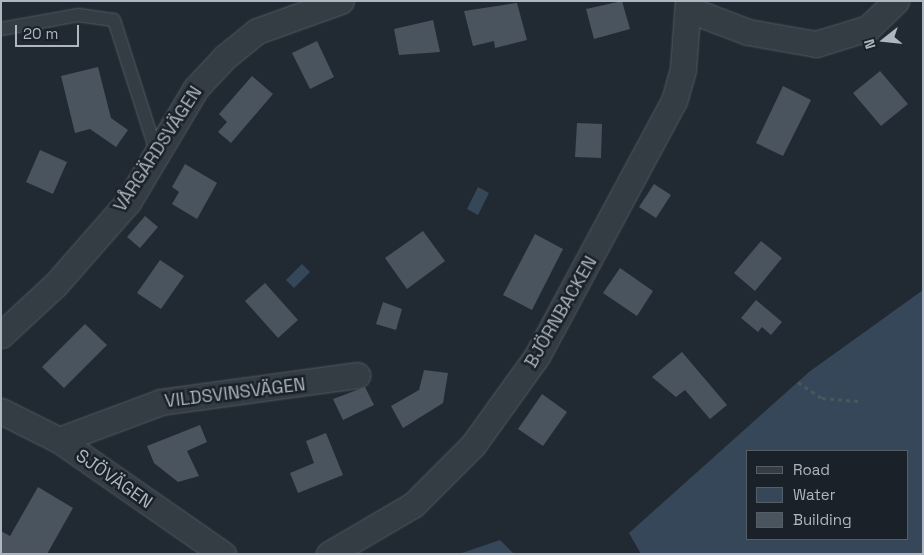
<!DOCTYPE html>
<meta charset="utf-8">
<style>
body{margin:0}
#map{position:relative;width:924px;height:555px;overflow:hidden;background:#212a33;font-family:"Space Grotesk",sans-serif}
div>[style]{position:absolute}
.water>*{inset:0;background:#364759}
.building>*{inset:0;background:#49545f}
.path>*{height:3px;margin-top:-1.5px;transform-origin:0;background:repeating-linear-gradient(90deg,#465859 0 4px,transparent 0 8px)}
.roads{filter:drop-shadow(0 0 1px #515a62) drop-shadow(0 0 1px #515a62)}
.service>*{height:12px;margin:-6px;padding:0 6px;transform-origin:6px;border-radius:6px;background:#343c44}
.minor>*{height:25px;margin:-12.5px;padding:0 12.5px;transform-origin:12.5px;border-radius:12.5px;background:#343c44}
span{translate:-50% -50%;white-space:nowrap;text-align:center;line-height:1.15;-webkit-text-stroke:5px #1a2128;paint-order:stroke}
.street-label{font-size:18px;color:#aeb7c1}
.frame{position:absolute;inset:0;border:2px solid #aeb7c1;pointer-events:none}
.legend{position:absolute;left:746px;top:450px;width:162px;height:90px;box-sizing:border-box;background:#1a2128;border:1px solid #555d65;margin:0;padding:6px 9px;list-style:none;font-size:15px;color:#aeb7c1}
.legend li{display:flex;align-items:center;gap:10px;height:25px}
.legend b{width:25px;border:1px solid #555d65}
.north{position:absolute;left:859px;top:15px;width:50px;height:50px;-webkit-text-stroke:4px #1a2128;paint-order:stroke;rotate:254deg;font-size:14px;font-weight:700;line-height:20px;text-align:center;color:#aeb7c1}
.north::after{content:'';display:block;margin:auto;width:18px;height:22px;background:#aeb7c1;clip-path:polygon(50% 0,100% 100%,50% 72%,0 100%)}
.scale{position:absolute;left:15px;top:25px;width:64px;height:22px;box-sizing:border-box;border:2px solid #aeb7c1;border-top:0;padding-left:6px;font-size:15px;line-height:18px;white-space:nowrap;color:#aeb7c1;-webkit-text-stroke:4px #1a2128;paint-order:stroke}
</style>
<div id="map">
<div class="water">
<i style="clip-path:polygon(478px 187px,489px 193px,478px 215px,467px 209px)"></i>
<i style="clip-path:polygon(302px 264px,310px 272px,294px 288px,286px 280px)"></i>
<i style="clip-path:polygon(evenodd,923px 290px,923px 554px,641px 554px,629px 533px,809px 372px,923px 290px,748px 451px,908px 451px,908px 539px,748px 539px,748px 451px)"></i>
<i style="clip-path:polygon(500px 540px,514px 554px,459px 554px)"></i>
</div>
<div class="building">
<i style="clip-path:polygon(622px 1px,630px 29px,594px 39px,586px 9px)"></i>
<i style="clip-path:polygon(517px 3px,527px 40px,495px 48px,494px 41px,473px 46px,464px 11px)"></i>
<i style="clip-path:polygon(433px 20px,440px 52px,399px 55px,394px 29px)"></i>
<i style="clip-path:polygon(317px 41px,334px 77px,310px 89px,292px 53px)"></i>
<i style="clip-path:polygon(98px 67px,111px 118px,128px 130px,116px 147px,90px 129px,75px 133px,61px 76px)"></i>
<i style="clip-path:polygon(880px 71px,908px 104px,881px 126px,853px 93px)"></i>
<i style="clip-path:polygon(252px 76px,273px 94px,231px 143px,218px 132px,227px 122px,219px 114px)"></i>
<i style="clip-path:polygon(783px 86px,811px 100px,783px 156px,756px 143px)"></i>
<i style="clip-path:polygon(577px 123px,602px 124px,601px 158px,575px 157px)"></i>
<i style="clip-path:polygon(40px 150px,67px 162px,53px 194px,26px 182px)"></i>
<i style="clip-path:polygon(185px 164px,217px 183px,197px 219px,172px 204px,179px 192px,172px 187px)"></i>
<i style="clip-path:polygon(654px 184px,671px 195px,656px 218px,639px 207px)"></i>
<i style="clip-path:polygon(145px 216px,158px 227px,140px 248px,127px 237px)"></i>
<i style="clip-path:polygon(423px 231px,445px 261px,407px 289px,385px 258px)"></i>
<i style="clip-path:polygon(535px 234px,563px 249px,532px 310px,503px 295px)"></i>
<i style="clip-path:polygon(761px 241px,782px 258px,755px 291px,734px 273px)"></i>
<i style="clip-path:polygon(160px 260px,184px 276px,161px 309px,137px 293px)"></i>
<i style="clip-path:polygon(620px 268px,653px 291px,637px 316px,603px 293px)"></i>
<i style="clip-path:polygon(265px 283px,298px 320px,278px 338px,245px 301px)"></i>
<i style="clip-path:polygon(756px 300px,782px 322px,771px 335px,762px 327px,758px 332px,741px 318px)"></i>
<i style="clip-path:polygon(383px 302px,402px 309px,396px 330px,376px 324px)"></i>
<i style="clip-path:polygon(85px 324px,107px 345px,64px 388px,42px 367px)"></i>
<i style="clip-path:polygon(682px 352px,727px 405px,710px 419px,685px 390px,676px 397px,652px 377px)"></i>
<i style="clip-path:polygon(424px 370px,448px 373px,443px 403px,403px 428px,391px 406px,419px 390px)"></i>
<i style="clip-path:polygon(365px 387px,374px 405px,343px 420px,333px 399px)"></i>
<i style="clip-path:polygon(542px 394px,567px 412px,543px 446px,518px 429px)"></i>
<i style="clip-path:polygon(200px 425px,207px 442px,187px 451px,199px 476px,178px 482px,154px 463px,147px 446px)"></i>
<i style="clip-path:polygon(326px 433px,343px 475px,298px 493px,290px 473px,314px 463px,306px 441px)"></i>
<i style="clip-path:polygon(38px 487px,73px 508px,47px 554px,1px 554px,1px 531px,10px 536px)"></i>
</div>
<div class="path">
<i style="left:798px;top:382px;width:29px;rotate:34deg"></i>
<i style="left:822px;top:398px;width:38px;rotate:5deg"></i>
</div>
<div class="roads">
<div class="service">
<i style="left:1px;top:29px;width:78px;rotate:-10.3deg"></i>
<i style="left:78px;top:15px;width:36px;rotate:8deg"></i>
<i style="left:114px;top:20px;width:141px;rotate:72.2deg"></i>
</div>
<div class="minor">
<i style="left:690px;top:10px;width:62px;rotate:20.8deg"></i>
<i style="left:748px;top:32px;width:69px;rotate:10deg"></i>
<i style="left:816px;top:44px;width:54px;rotate:-17.1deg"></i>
<i style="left:868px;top:28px;width:39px;rotate:-44deg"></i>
<i style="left:1px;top:335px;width:75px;rotate:-42.8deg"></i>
<i style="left:56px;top:284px;width:109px;rotate:-48.7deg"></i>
<i style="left:128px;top:202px;width:133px;rotate:-59.2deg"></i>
<i style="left:196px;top:88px;width:42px;rotate:-46.9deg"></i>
<i style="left:225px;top:57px;width:41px;rotate:-39.1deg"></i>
<i style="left:257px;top:31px;width:89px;rotate:-19.7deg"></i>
<i style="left:1px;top:411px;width:65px;rotate:26.6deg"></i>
<i style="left:59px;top:440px;width:200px;rotate:34.8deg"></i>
<i style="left:59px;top:440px;width:109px;rotate:-20.4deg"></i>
<i style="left:161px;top:402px;width:198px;rotate:-7.8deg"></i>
<i style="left:329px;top:554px;width:97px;rotate:-30.3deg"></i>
<i style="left:413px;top:505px;width:85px;rotate:-45deg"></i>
<i style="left:473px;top:445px;width:110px;rotate:-54.3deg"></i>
<i style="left:537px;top:356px;width:289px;rotate:-61.8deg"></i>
<i style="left:674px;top:101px;width:33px;rotate:-74deg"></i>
<i style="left:683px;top:69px;width:68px;rotate:-85.8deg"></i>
</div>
</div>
<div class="street-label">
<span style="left:158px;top:149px;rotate:-57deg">VÅRGÄRDSVÄGEN</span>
<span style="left:561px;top:312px;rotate:-60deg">BJÖRNBACKEN</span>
<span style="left:235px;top:393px;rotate:-7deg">VILDSVINSVÄGEN</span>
<span style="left:114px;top:479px;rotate:35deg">SJÖVÄGEN</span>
</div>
<div class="frame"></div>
<ul class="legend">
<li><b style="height:6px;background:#343c44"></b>Road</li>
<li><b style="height:14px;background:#364759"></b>Water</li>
<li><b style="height:14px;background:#49545f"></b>Building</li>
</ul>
<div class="north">N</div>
<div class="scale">20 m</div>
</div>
